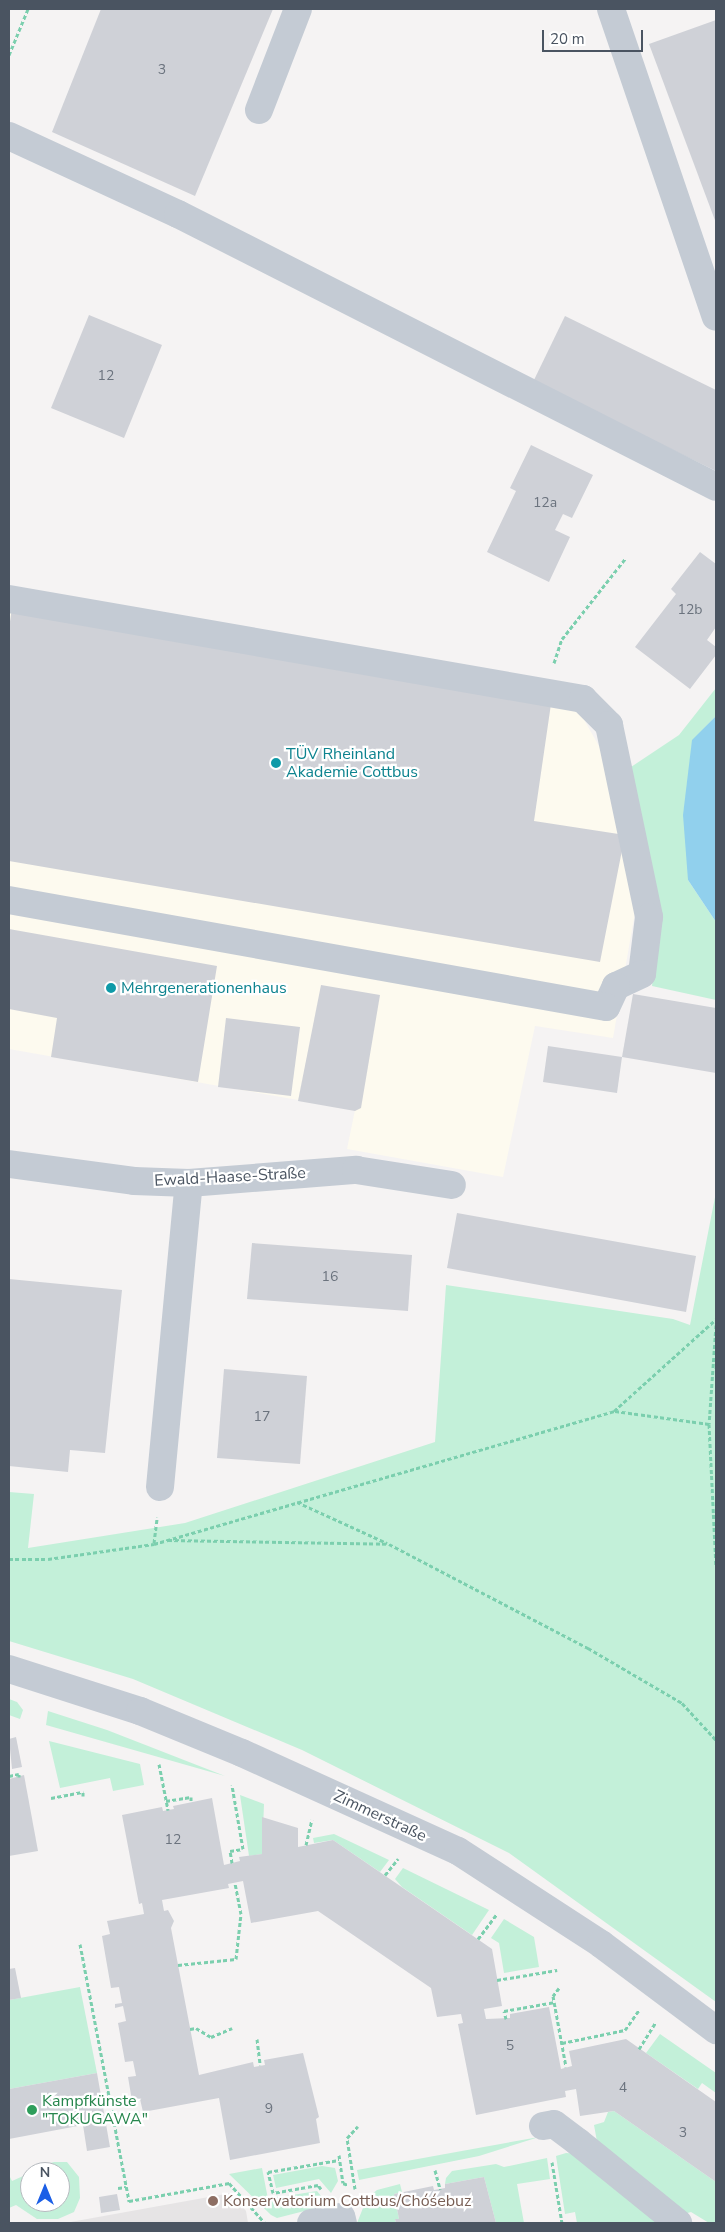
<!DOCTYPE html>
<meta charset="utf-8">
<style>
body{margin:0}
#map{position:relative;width:725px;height:2232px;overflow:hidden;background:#f5f3f3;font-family:"Nunito Sans",sans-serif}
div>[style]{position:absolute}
.commercial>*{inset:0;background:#fdfaef}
.education>*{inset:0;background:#e6e4e5}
.green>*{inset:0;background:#c3f0d9}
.water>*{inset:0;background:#91d0ed}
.building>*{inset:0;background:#cfd1d7}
.path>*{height:3px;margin-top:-1.5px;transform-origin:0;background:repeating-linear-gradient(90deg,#7bcfae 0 4px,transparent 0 6.5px)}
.minor>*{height:28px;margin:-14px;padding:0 14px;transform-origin:14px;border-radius:14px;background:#c4cbd4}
.dots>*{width:14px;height:14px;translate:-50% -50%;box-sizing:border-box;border:2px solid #fff;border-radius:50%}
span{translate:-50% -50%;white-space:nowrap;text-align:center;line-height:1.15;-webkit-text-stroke:4.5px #fff;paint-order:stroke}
.number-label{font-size:14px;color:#6b737e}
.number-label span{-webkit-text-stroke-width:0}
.culture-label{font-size:16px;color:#0d838f}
.left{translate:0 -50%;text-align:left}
.street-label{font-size:16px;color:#4a5461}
.leisure-label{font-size:16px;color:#27864d}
.education-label{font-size:16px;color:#785e54}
.frame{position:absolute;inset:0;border:10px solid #4a5461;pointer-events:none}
.north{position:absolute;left:20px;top:2162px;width:50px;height:50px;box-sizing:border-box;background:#fff;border:1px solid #b7bbc0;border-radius:50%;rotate:0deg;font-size:14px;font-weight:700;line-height:20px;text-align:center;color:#4a5461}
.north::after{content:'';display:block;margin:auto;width:18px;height:22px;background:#1c5fe6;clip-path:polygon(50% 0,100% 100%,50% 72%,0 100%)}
.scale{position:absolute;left:542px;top:30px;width:101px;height:22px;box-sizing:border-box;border:2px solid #4a5461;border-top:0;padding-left:6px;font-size:15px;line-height:18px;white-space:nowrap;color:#4a5461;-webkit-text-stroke:4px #fff;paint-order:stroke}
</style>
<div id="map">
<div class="commercial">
<i style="clip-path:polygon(9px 613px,578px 709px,600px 748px,637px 901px,613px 1038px,535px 1026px,503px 1177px,347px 1149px,355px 1110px,9px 1049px)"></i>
</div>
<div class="education">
<i style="clip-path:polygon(231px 2193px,246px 2211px,248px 2223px,65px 2223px)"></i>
</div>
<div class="green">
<i style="clip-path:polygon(716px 688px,716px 716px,692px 741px,688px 880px,716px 922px,716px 1000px,652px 986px,660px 919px,631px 767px,679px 735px)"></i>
<i style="clip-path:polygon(716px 1192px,716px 2002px,509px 1853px,302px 1750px,133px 1679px,9px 1641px,9px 1492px,34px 1494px,28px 1548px,185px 1523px,435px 1442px,446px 1285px,673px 1319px,690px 1325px)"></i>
<i style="clip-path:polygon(9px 1699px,17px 1702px,23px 1710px,20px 1719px,9px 1715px)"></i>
<i style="clip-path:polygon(48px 1711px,107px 1730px,225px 1776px,46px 1725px)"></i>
<i style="clip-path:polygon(49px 1741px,140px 1764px,144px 1785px,113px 1791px,110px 1778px,60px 1788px)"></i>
<i style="clip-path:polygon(240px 1795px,264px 1804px,262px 1854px,249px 1856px)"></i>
<i style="clip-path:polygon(334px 1834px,389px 1860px,380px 1872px,333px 1840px,314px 1843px,313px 1838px)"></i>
<i style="clip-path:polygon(403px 1868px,489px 1910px,472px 1935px,402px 1887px,395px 1879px)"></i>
<i style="clip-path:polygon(504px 1919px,534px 1937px,539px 1967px,504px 1973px,499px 1943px,491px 1938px)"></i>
<i style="clip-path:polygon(80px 1987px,97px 2073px,9px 2089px,9px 2000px)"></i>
<i style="clip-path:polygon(660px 2034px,716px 2073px,716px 2093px,702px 2083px,698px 2089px,646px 2053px)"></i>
<i style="clip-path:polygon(614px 2111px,716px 2182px,716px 2223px,709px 2223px,691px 2212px,684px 2214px,598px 2147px,594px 2125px,604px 2122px,608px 2112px)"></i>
<i style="clip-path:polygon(539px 2137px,479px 2156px,359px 2180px,357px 2170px)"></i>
<i style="clip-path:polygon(566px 2153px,578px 2154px,661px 2223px,577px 2223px,575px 2212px,565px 2214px,556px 2156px)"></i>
<i style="clip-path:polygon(547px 2158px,550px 2179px,517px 2184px,524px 2223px,496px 2223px,484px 2177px,445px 2184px,446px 2178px,452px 2171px,496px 2164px,504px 2167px)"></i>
<i style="clip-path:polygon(54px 2162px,67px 2162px,79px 2177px,80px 2198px,74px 2212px,58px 2219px,37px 2219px,16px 2205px,9px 2208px,9px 2175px,12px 2181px,30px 2173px,30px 2202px,60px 2202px,60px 2172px,31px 2172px,36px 2167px)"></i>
<i style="clip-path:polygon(322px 2166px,335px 2168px,338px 2181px,331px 2193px,319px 2179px,276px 2188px,273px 2175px)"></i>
<i style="clip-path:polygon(262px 2168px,268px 2199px,317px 2191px,325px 2201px,324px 2206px,277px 2218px,271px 2215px,229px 2174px)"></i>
<i style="clip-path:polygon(400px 2184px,402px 2192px,394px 2194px,399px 2219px,395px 2219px,396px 2223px,357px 2223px,367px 2198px,377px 2190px)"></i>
</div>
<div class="water">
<i style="clip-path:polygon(716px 716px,716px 922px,688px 880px,683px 815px,692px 740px)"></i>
</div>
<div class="building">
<i style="clip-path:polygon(101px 9px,273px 9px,195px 196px,52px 132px)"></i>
<i style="clip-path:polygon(716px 20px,716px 223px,649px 44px)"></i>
<i style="clip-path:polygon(89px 315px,162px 345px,124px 438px,51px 408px)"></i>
<i style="clip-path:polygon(565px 316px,716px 390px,716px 471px,533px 382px)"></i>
<i style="clip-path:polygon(531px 445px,593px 475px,572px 518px,563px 514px,555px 530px,570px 537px,549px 582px,487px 552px,516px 491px,510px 488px)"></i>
<i style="clip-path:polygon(700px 552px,716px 564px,716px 627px,707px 640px,716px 647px,716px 655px,690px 689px,635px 647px,676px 594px,671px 589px)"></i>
<i style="clip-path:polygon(12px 608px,551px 704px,534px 821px,625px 835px,600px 962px,9px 861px,9px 628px)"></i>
<i style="clip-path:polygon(9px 929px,217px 966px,198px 1082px,51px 1057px,57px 1018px,9px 1009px)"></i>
<i style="clip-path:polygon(321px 985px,380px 995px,361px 1108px,355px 1111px,298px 1101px)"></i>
<i style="clip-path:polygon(633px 994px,716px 1008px,716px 1073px,622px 1057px)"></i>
<i style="clip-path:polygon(226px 1018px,300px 1027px,291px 1096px,218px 1087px)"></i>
<i style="clip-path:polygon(548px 1046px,622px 1057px,617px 1093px,543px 1082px)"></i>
<i style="clip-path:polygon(457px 1213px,696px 1256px,686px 1312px,447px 1268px)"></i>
<i style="clip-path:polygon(252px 1243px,412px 1255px,408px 1311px,247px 1299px)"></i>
<i style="clip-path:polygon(9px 1279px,122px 1290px,105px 1453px,70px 1450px,68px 1472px,9px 1466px)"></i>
<i style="clip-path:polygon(224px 1369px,307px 1376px,300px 1464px,217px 1458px)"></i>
<i style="clip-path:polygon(16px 1737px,22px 1767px,12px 1769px,9px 1739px)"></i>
<i style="clip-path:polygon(24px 1775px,38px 1851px,9px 1856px,9px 1779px)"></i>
<i style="clip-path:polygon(212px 1798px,224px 1865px,240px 1861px,239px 1857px,262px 1854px,262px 1817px,298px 1828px,298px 1847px,333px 1840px,492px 1949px,502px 2006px,484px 2009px,486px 2019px,510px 2018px,510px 2014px,549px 2007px,561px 2069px,572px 2066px,569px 2051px,626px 2039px,716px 2102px,716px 2182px,614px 2111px,580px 2116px,576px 2089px,565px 2091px,566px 2097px,476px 2115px,458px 2024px,463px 2023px,461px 2014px,437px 2017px,431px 1988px,318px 1911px,251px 1923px,243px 1881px,228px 1884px,229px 1888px,162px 1900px,164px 1911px,168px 1910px,174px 1921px,171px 1928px,199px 2075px,253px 2062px,254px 2067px,265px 2065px,264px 2060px,303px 2053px,319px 2117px,316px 2119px,320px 2143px,230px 2160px,219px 2098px,143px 2112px,140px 2099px,132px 2101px,128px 2077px,136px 2076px,133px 2061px,125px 2062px,118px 2023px,126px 2021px,123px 2006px,115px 2008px,115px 2004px,122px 2003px,119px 1987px,111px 1988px,102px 1936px,110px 1934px,107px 1921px,144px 1914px,142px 1903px,139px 1904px,122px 1815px,162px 1807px,163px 1811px,168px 1810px,174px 1809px,173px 1806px)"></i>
<i style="clip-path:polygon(15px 1968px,21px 1998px,9px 2000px,9px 1969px)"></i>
<i style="clip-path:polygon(97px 2073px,110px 2147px,87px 2151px,83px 2125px,9px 2139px,9px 2089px)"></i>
<i style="clip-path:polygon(484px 2177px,496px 2223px,396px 2223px,395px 2219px,399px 2219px,394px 2194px,433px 2186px,434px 2190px,445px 2188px,445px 2184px)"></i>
<i style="clip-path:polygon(117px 2194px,120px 2210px,101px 2213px,99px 2197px)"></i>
</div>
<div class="path">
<i style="left:9px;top:55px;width:50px;rotate:-67.6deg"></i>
<i style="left:554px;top:663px;width:25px;rotate:-72deg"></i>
<i style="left:562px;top:639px;width:102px;rotate:-51.8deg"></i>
<i style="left:716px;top:1325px;width:99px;rotate:94deg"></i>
<i style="left:709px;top:1424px;width:142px;rotate:87.2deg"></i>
<i style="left:615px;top:1411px;width:95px;rotate:7.9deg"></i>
<i style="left:297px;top:1502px;width:99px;rotate:24.5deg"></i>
<i style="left:168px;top:1540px;width:221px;rotate:1deg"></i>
<i style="left:389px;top:1544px;width:225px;rotate:27.6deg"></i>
<i style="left:588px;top:1648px;width:109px;rotate:30.3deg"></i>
<i style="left:682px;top:1703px;width:50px;rotate:47.4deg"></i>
<i style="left:154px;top:1543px;width:26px;rotate:-83deg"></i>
<i style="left:9px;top:1559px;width:39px"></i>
<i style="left:48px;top:1559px;width:107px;rotate:-8.1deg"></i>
<i style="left:154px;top:1544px;width:479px;rotate:-16.1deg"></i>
<i style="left:614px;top:1411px;width:137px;rotate:-42deg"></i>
<i style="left:159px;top:1764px;width:47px;rotate:78.9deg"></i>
<i style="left:9px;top:1776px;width:10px;rotate:-11deg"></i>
<i style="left:19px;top:1774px;width:3px;rotate:90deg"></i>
<i style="left:51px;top:1798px;width:33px;rotate:-11deg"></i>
<i style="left:83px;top:1792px;width:4px;rotate:90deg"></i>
<i style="left:166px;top:1801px;width:25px;rotate:-9deg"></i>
<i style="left:191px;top:1797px;width:5px;rotate:90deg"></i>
<i style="left:306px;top:1845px;width:26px;rotate:-77deg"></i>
<i style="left:232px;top:1863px;width:12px;rotate:-99deg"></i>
<i style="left:230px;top:1851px;width:13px;rotate:-9deg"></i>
<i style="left:243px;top:1849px;width:65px;rotate:-99.8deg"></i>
<i style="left:385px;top:1875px;width:21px;rotate:-51deg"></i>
<i style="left:478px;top:1939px;width:31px;rotate:-53deg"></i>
<i style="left:80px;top:1944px;width:262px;rotate:79.2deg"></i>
<i style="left:129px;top:2201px;width:102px;rotate:-10.2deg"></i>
<i style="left:229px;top:2183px;width:54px;rotate:48deg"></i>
<i style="left:178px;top:1965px;width:58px;rotate:-5.9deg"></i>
<i style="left:236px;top:1959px;width:45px;rotate:-83.7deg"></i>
<i style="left:241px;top:1914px;width:32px;rotate:-101deg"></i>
<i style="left:497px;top:1980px;width:61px;rotate:-9.5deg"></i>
<i style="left:559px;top:1988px;width:10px;rotate:127deg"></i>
<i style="left:553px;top:1996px;width:72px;rotate:79.6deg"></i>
<i style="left:506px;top:2019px;width:8px;rotate:-104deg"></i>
<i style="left:504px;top:2011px;width:52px;rotate:-10deg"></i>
<i style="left:190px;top:2029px;width:6px;rotate:-9deg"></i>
<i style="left:196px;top:2028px;width:17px;rotate:31deg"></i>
<i style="left:211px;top:2037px;width:23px;rotate:-23deg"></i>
<i style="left:257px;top:2039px;width:26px;rotate:83deg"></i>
<i style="left:562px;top:2043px;width:64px;rotate:-11.7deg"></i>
<i style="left:625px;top:2030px;width:24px;rotate:-55deg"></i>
<i style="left:639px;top:2049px;width:32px;rotate:-58deg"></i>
<i style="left:339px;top:2155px;width:28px;rotate:82deg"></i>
<i style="left:343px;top:2183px;width:5px;rotate:22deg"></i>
<i style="left:552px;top:2162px;width:62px;rotate:80.7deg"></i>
<i style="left:435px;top:2170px;width:20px;rotate:75deg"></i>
<i style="left:118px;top:2188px;width:8px;rotate:-7deg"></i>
<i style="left:321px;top:2189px;width:5px;rotate:-127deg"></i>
<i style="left:318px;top:2185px;width:46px;rotate:169.9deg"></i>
<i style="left:273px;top:2193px;width:22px;rotate:-103deg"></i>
<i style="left:268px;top:2172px;width:72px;rotate:-9.6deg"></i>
<i style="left:355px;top:2189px;width:52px;rotate:-98.9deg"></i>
<i style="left:347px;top:2138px;width:16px;rotate:-47deg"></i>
</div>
<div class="minor">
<i style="left:611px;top:9px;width:325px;rotate:71.2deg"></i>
<i style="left:259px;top:110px;width:108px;rotate:-68.9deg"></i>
<i style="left:9px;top:136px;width:186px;rotate:24.8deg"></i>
<i style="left:178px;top:214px;width:603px;rotate:26.9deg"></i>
<i style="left:9px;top:599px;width:583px;rotate:9.88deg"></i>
<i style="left:583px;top:699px;width:37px;rotate:45deg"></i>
<i style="left:609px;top:725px;width:196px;rotate:78.2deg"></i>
<i style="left:649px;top:917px;width:57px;rotate:97deg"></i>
<i style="left:642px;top:974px;width:29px;rotate:155deg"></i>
<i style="left:616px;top:986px;width:23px;rotate:115deg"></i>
<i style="left:606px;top:1007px;width:607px;rotate:-169.84deg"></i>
<i style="left:9px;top:1164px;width:126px;rotate:7.7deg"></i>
<i style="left:134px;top:1181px;width:55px;rotate:2.1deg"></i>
<i style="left:189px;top:1183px;width:168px;rotate:-4.5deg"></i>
<i style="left:356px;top:1170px;width:97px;rotate:8.9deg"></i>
<i style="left:160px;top:1487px;width:305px;rotate:-84.6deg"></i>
<i style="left:9px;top:1669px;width:138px;rotate:17.8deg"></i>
<i style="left:140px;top:1711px;width:110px;rotate:22.4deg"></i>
<i style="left:242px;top:1753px;width:237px;rotate:24.4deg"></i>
<i style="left:458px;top:1851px;width:171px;rotate:33deg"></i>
<i style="left:601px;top:1944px;width:144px;rotate:36.8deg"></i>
<i style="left:543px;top:2126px;width:11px;rotate:-10deg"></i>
<i style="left:554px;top:2124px;width:30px;rotate:37deg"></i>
<i style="left:578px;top:2142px;width:129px;rotate:39deg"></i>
<i style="left:311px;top:2223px;width:31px;rotate:-11deg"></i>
<i style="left:341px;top:2217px;width:6px;rotate:72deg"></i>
</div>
<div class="dots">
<i style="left:276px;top:763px;background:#0f9aa8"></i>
<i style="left:111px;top:988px;background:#0f9aa8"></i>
<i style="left:32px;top:2110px;background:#2e9e5b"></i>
<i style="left:213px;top:2201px;background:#8d6e63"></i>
</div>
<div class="number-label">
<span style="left:162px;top:70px">3</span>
<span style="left:106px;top:376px">12</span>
<span style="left:545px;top:503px">12a</span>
<span style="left:690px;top:610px">12b</span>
<span style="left:330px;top:1277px">16</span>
<span style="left:262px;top:1417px">17</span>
<span style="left:173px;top:1840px">12</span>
<span style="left:510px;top:2046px">5</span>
<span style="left:623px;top:2088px">4</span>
<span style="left:269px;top:2109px">9</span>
<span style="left:683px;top:2133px">3</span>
</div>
<div class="culture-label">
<span class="left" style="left:286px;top:763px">TÜV Rheinland<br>Akademie Cottbus</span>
<span class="left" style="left:121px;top:988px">Mehrgenerationenhaus</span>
</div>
<div class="street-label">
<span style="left:230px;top:1177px;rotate:-3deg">Ewald-Haase-Straße</span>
<span style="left:380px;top:1816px;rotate:25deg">Zimmerstraße</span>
</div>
<div class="leisure-label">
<span class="left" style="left:42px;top:2110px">Kampfkünste<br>"TOKUGAWA"</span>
</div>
<div class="education-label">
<span class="left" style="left:223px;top:2201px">Konservatorium Cottbus/Chóśebuz</span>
</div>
<div class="frame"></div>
<div class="north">N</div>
<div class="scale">20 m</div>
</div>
